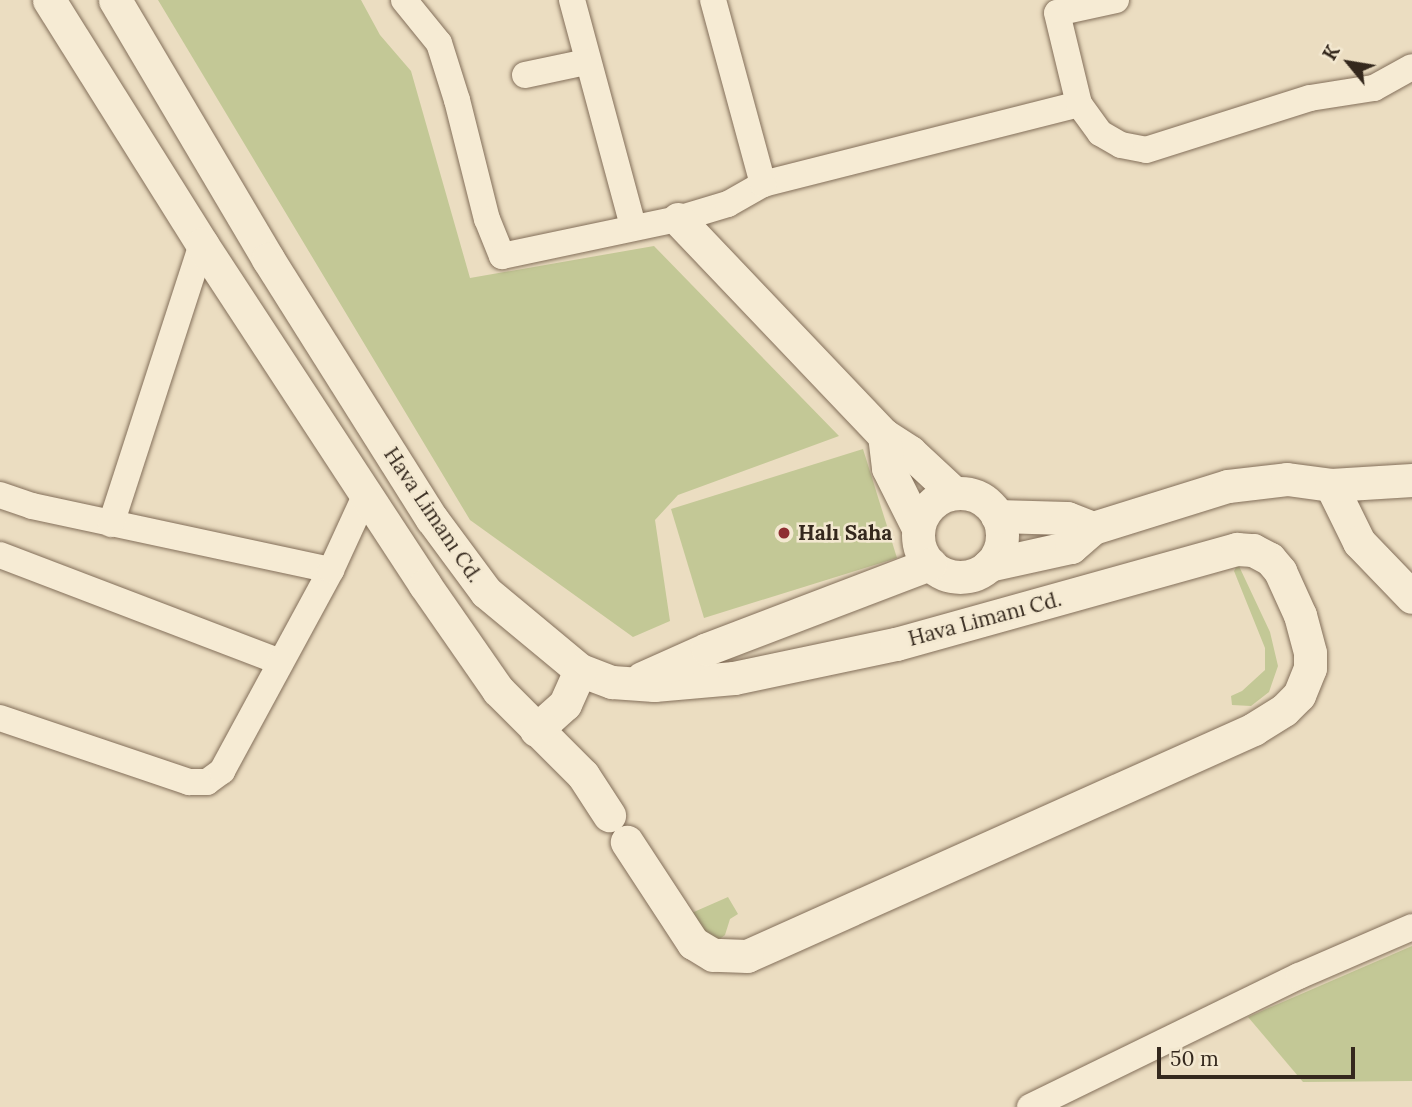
<!DOCTYPE html>
<meta charset="utf-8">
<style>
body{margin:0}
#map{position:relative;width:1412px;height:1107px;overflow:hidden;background:#ebddc1;font-family:Lora,serif}
div>[style]{position:absolute}
.green>*{inset:0;background:#c3c896}
.roads{filter:drop-shadow(0 0 2px #836f5a) drop-shadow(0 0 2px #836f5a)}
.minor>*{height:26px;margin:-13px;padding:0 13px;transform-origin:13px;border-radius:13px;background:#f6ebd4}
.tertiary>*{height:33px;margin:-16.5px;padding:0 16.5px;transform-origin:16.5px;border-radius:16.5px;background:#f6ebd4}
.tertiary>.ring{margin:-16.5px;padding:0;box-sizing:content-box;background:none;border:33px solid #f6ebd4;border-radius:50%}
.dots>*{width:19px;height:19px;translate:-50% -50%;box-sizing:border-box;border:4px solid #f3e8d0;border-radius:50%}
span{translate:-50% -50%;white-space:nowrap;text-align:center;line-height:1.15;-webkit-text-stroke:5px #f3e8d0;paint-order:stroke}
.street-label{font-size:21px;color:#34281d}
.poi-label{font-size:21px;color:#34281d;font-weight:700}
.left{translate:0 -50%;text-align:left}
.north{position:absolute;left:1314px;top:28px;width:70px;height:70px;-webkit-text-stroke:5px #f3e8d0;paint-order:stroke;rotate:300deg;font-size:19px;font-weight:700;line-height:28px;text-align:center;color:#34281d}
.north::after{content:'';display:block;margin:auto;width:24px;height:32px;background:#34281d;clip-path:polygon(50% 0,100% 100%,50% 72%,0 100%)}
.scale{position:absolute;left:1157px;top:1047px;width:198px;height:32px;box-sizing:border-box;border:4px solid #34281d;border-top:0;padding-left:9px;font-size:21px;line-height:24px;white-space:nowrap;color:#34281d;-webkit-text-stroke:5px #f3e8d0;paint-order:stroke}
</style>
<div id="map">
<div class="green">
<i style="clip-path:polygon(158px 0,361px 0,380px 35px,411px 71px,470px 278px,654px 246px,839px 436px,678px 495px,655px 520px,670px 621px,633px 637px,470px 520px)"></i>
<i style="clip-path:polygon(863px 449px,897px 558px,704px 618px,671px 509px)"></i>
<i style="clip-path:polygon(1238px 564px,1270px 632px,1278px 666px,1269px 692px,1251px 706px,1232px 705px,1231px 696px,1242px 691px,1265px 670px,1265px 648px,1234px 571px)"></i>
<i style="clip-path:polygon(728px 897px,738px 914px,730px 919px,725px 935px,717px 941px,707px 939px,687px 915px)"></i>
<i style="clip-path:polygon(1412px 946px,1412px 1081px,1303px 1082px,1248px 1017px)"></i>
</div>
<div class="roads">
<div class="minor">
<i style="left:404px;top:0;width:55px;rotate:50.9deg"></i>
<i style="left:439px;top:43px;width:60px;rotate:72.5deg"></i>
<i style="left:457px;top:100px;width:123px;rotate:75.9deg"></i>
<i style="left:487px;top:219px;width:40px;rotate:68deg"></i>
<i style="left:502px;top:256px;width:180px;rotate:-11.9deg"></i>
<i style="left:678px;top:219px;width:52px;rotate:-16.7deg"></i>
<i style="left:728px;top:204px;width:40px;rotate:-29.7deg"></i>
<i style="left:763px;top:184px;width:326px;rotate:-14.2deg"></i>
<i style="left:572px;top:0;width:234px;rotate:74.9deg"></i>
<i style="left:713px;top:0;width:191px;rotate:74.8deg"></i>
<i style="left:1116px;top:0;width:60px;rotate:167.6deg"></i>
<i style="left:1057px;top:13px;width:94px;rotate:76.4deg"></i>
<i style="left:1079px;top:104px;width:36px;rotate:54deg"></i>
<i style="left:1100px;top:133px;width:24px;rotate:30deg"></i>
<i style="left:1121px;top:145px;width:25px;rotate:11deg"></i>
<i style="left:1146px;top:150px;width:172px;rotate:-17.6deg"></i>
<i style="left:1310px;top:98px;width:65px;rotate:-8.9deg"></i>
<i style="left:1374px;top:88px;width:43px;rotate:-28.9deg"></i>
<i style="left:525px;top:75px;width:62px;rotate:-12deg"></i>
<i style="left:0;top:495px;width:34px;rotate:19deg"></i>
<i style="left:32px;top:506px;width:306px;rotate:12.1deg"></i>
<i style="left:111px;top:524px;width:294px;rotate:-72deg"></i>
<i style="left:0;top:555px;width:300px;rotate:20.9deg"></i>
<i style="left:0;top:718px;width:200px;rotate:18.7deg"></i>
<i style="left:189px;top:782px;width:18px"></i>
<i style="left:207px;top:782px;width:19px;rotate:-36deg"></i>
<i style="left:222px;top:771px;width:229px;rotate:-61.5deg"></i>
<i style="left:331px;top:570px;width:84px;rotate:-65.3deg"></i>
<i style="left:1030px;top:1107px;width:299px;rotate:-26deg"></i>
<i style="left:1299px;top:976px;width:123px;rotate:-23.4deg"></i>
</div>
<div class="tertiary">
<i style="left:49px;top:0;width:288px;rotate:57.9deg"></i>
<i style="left:202px;top:244px;width:407px;rotate:56.8deg"></i>
<i style="left:425px;top:585px;width:128px;rotate:55.2deg"></i>
<i style="left:498px;top:690px;width:120px;rotate:45deg"></i>
<i style="left:583px;top:775px;width:48px;rotate:57deg"></i>
<i style="left:115px;top:0;width:301px;rotate:59.4deg"></i>
<i style="left:268px;top:259px;width:307px;rotate:57.8deg"></i>
<i style="left:432px;top:519px;width:91px;rotate:53.5deg"></i>
<i style="left:486px;top:592px;width:122px;rotate:39.7deg"></i>
<i style="left:580px;top:670px;width:34px;rotate:21deg"></i>
<i style="left:612px;top:682px;width:42px;rotate:4.1deg"></i>
<i style="left:654px;top:685px;width:80px;rotate:-5deg"></i>
<i style="left:734px;top:678px;width:166px;rotate:-11.9deg"></i>
<i style="left:896px;top:644px;width:354px;rotate:-15.6deg"></i>
<i style="left:1237px;top:549px;width:16px;rotate:4deg"></i>
<i style="left:1253px;top:550px;width:19px;rotate:28deg"></i>
<i style="left:1270px;top:559px;width:16px;rotate:50deg"></i>
<i style="left:1280px;top:571px;width:48px;rotate:65.6deg"></i>
<i style="left:1300px;top:615px;width:39px;rotate:75deg"></i>
<i style="left:1310px;top:653px;width:15px;rotate:90deg"></i>
<i style="left:1310px;top:668px;width:29px;rotate:112deg"></i>
<i style="left:1299px;top:695px;width:21px;rotate:135deg"></i>
<i style="left:1284px;top:710px;width:36px;rotate:148deg"></i>
<i style="left:1254px;top:729px;width:555px;rotate:155.88deg"></i>
<i style="left:747px;top:956px;width:34px;rotate:-178deg"></i>
<i style="left:713px;top:955px;width:23px;rotate:-149deg"></i>
<i style="left:693px;top:943px;width:121px;rotate:-123.2deg"></i>
<i style="left:678px;top:219px;width:298px;rotate:46.4deg"></i>
<i style="left:884px;top:435px;width:31px;rotate:33deg"></i>
<i style="left:910px;top:452px;width:60px;rotate:43deg"></i>
<i style="left:884px;top:435px;width:33px;rotate:83deg"></i>
<i style="left:888px;top:468px;width:67px;rotate:63.4deg"></i>
<i style="left:1331px;top:485px;width:64px;rotate:63.8deg"></i>
<i style="left:1359px;top:542px;width:76px;rotate:46.1deg"></i>
<i class="ring" style="left:918px;top:493px;width:51px;height:51px"></i>
<i style="left:997px;top:516px;width:70px;rotate:1.6deg"></i>
<i style="left:1067px;top:518px;width:28px;rotate:21deg"></i>
<i style="left:989px;top:565px;width:84px;rotate:-12.4deg"></i>
<i style="left:1071px;top:547px;width:29px;rotate:-41deg"></i>
<i style="left:1093px;top:528px;width:141px;rotate:-17.3deg"></i>
<i style="left:1228px;top:486px;width:59px;rotate:-6.8deg"></i>
<i style="left:1287px;top:479px;width:44px;rotate:7.8deg"></i>
<i style="left:1331px;top:485px;width:81px;rotate:-3.5deg"></i>
<i style="left:642px;top:678px;width:71px;rotate:-24deg"></i>
<i style="left:707px;top:649px;width:239px;rotate:-20.9deg"></i>
<i style="left:536px;top:730px;width:39px;rotate:-42deg"></i>
<i style="left:565px;top:704px;width:37px;rotate:-66deg"></i>
</div>
</div>
<div class="dots">
<i style="left:784px;top:533px;background:#8e2e31"></i>
</div>
<div class="street-label">
<span style="left:433px;top:515px;rotate:56deg">Hava Limanı Cd.</span>
<span style="left:985px;top:619px;rotate:-15deg">Hava Limanı Cd.</span>
</div>
<div class="poi-label">
<span class="left" style="left:798px;top:533px">Halı Saha</span>
</div>
<div class="north">K</div>
<div class="scale">50 m</div>
</div>
